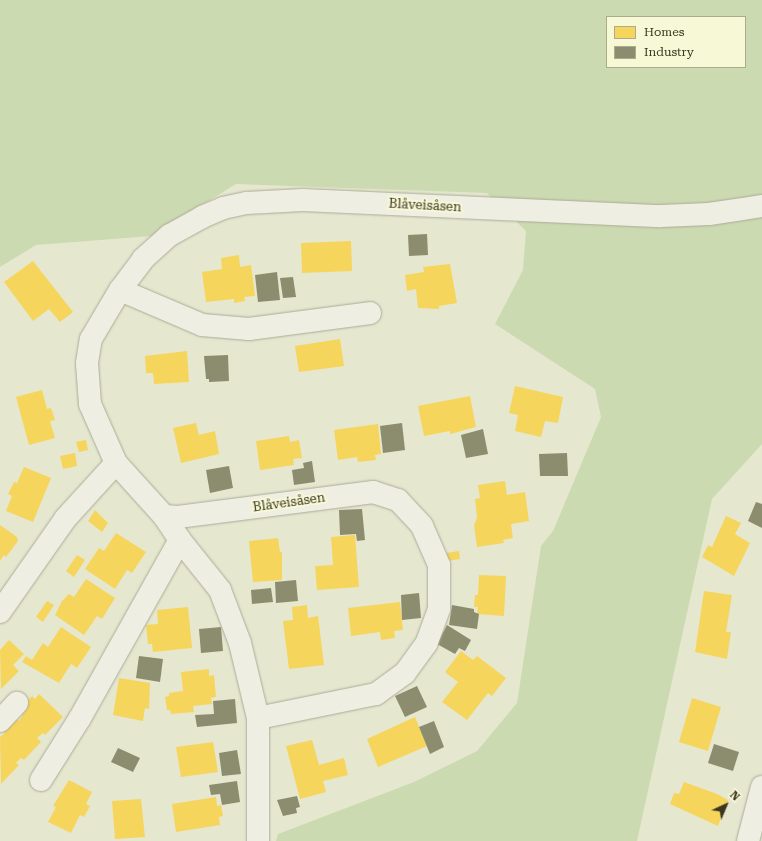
<!DOCTYPE html>
<meta charset="utf-8">
<style>
body{margin:0}
#map{position:relative;width:762px;height:841px;overflow:hidden;background:#e6e7cf;font-family:"Roboto Serif",serif}
div>[style]{position:absolute}
.green>*{inset:0;background:#ccdab1}
.homes>*{inset:0;background:#f6d55c}
.industry>*{inset:0;background:#8c8c6e}
.roads{filter:drop-shadow(0 0 1px #acab98) drop-shadow(0 0 1px #acab98)}
.minor>*{height:22px;margin:-11px;padding:0 11px;transform-origin:11px;border-radius:11px;background:#eeefe2}
span{translate:-50% -50%;white-space:nowrap;text-align:center;line-height:1.15;-webkit-text-stroke:4px #f6f8d6;paint-order:stroke}
.street-label{font-size:13px;color:#3d371f}
.legend{position:absolute;left:606px;top:16px;width:140px;height:52px;box-sizing:border-box;background:#f6f8d6;border:1px solid #acab8d;margin:0;padding:5px 7px;list-style:none;font-size:12px;color:#3d371f}
.legend li{display:flex;align-items:center;gap:8px;height:20px}
.legend b{width:20px;border:1px solid #acab8d}
.north{position:absolute;left:706px;top:785px;width:40px;height:40px;-webkit-text-stroke:3px #f6f8d6;paint-order:stroke;rotate:44deg;font-size:11px;font-weight:700;line-height:16px;text-align:center;color:#3d371f}
.north::after{content:'';display:block;margin:auto;width:14px;height:18px;background:#3d371f;clip-path:polygon(50% 0,100% 100%,50% 72%,0 100%)}
</style>
<div id="map">
<div class="green">
<i style="clip-path:polygon(evenodd,0 0,762px 0,762px 444px,712px 499px,637px 841px,276px 841px,278px 834px,414px 782px,477px 751px,517px 703px,541px 546px,553px 531px,601px 417px,595px 389px,495px 324px,523px 270px,526px 231px,487px 193px,236px 184px,152px 236px,36px 245px,0 267px,0 0,607px 17px,745px 17px,745px 67px,607px 67px,607px 17px)"></i>
</div>
<div class="homes">
<i style="clip-path:polygon(351px 241px,352px 271px,302px 273px,301px 243px)"></i>
<i style="clip-path:polygon(239px 255px,240px 267px,251px 265px,255px 296px,244px 297px,245px 301px,234px 303px,234px 299px,206px 302px,202px 272px,222px 269px,221px 258px)"></i>
<i style="clip-path:polygon(33px 261px,73px 312px,60px 322px,49px 309px,33px 321px,4px 282px)"></i>
<i style="clip-path:polygon(450px 264px,457px 303px,439px 306px,439px 309px,418px 308px,416px 289px,407px 291px,405px 275px,424px 272px,423px 267px)"></i>
<i style="clip-path:polygon(340px 339px,344px 366px,299px 372px,295px 346px)"></i>
<i style="clip-path:polygon(187px 351px,189px 382px,154px 384px,153px 373px,146px 373px,145px 356px)"></i>
<i style="clip-path:polygon(515px 386px,563px 397px,558px 423px,545px 421px,541px 437px,515px 431px,518px 415px,509px 413px)"></i>
<i style="clip-path:polygon(42px 390px,47px 409px,51px 408px,55px 420px,50px 421px,55px 438px,29px 445px,16px 397px)"></i>
<i style="clip-path:polygon(470px 396px,476px 427px,450px 434px,450px 431px,424px 436px,418px 406px)"></i>
<i style="clip-path:polygon(196px 423px,199px 435px,215px 431px,219px 454px,181px 463px,173px 428px)"></i>
<i style="clip-path:polygon(378px 424px,381px 454px,375px 455px,376px 460px,358px 462px,357px 457px,338px 460px,334px 430px)"></i>
<i style="clip-path:polygon(289px 436px,290px 442px,299px 440px,302px 458px,293px 459px,294px 465px,260px 470px,256px 441px)"></i>
<i style="clip-path:polygon(86px 440px,88px 450px,79px 452px,76px 442px)"></i>
<i style="clip-path:polygon(75px 453px,77px 466px,63px 469px,60px 456px)"></i>
<i style="clip-path:polygon(24px 467px,51px 478px,33px 522px,6px 511px,12px 496px,8px 494px,14px 482px,17px 483px)"></i>
<i style="clip-path:polygon(505px 481px,507px 495px,525px 492px,529px 521px,511px 524px,513px 538px,503px 540px,504px 543px,477px 547px,474px 525px,477px 518px,475px 499px,480px 498px,478px 485px)"></i>
<i style="clip-path:polygon(95px 510px,108px 523px,102px 532px,88px 521px)"></i>
<i style="clip-path:polygon(726px 516px,741px 523px,735px 534px,750px 543px,734px 576px,702px 557px,708px 545px,712px 547px)"></i>
<i style="clip-path:polygon(0 525px,17px 537px,18px 541px,6px 557px,4px 555px,0 561px)"></i>
<i style="clip-path:polygon(116px 533px,146px 552px,132px 573px,127px 570px,115px 589px,85px 569px,99px 548px,104px 551px)"></i>
<i style="clip-path:polygon(355px 535px,359px 587px,317px 590px,315px 566px,333px 565px,331px 537px)"></i>
<i style="clip-path:polygon(278px 538px,280px 552px,282px 552px,282px 580px,253px 582px,249px 541px)"></i>
<i style="clip-path:polygon(459px 551px,460px 559px,447px 561px,446px 553px)"></i>
<i style="clip-path:polygon(77px 555px,85px 560px,74px 577px,66px 571px)"></i>
<i style="clip-path:polygon(479px 575px,506px 576px,504px 616px,477px 614px,478px 607px,474px 607px,475px 595px,478px 595px)"></i>
<i style="clip-path:polygon(86px 579px,115px 598px,102px 619px,97px 616px,84px 635px,55px 615px,62px 601px,69px 594px,74px 597px)"></i>
<i style="clip-path:polygon(704px 591px,732px 595px,726px 632px,731px 632px,727px 659px,695px 652px)"></i>
<i style="clip-path:polygon(47px 601px,54px 605px,43px 622px,36px 617px)"></i>
<i style="clip-path:polygon(400px 602px,403px 630px,394px 631px,395px 638px,381px 640px,380px 632px,351px 636px,348px 608px)"></i>
<i style="clip-path:polygon(307px 605px,308px 618px,318px 616px,324px 665px,289px 669px,283px 621px,293px 620px,292px 607px)"></i>
<i style="clip-path:polygon(188px 607px,192px 648px,153px 652px,152px 644px,148px 644px,146px 625px,158px 624px,157px 610px)"></i>
<i style="clip-path:polygon(61px 627px,91px 647px,77px 668px,71px 664px,59px 683px,22px 662px,26px 656px,32px 660px,43px 643px,48px 647px)"></i>
<i style="clip-path:polygon(9px 640px,24px 654px,13px 665px,19px 671px,1px 689px,0 650px)"></i>
<i style="clip-path:polygon(461px 651px,473px 660px,477px 656px,506px 678px,492px 696px,488px 693px,467px 720px,442px 702px,458px 682px,445px 672px)"></i>
<i style="clip-path:polygon(209px 669px,209px 676px,214px 675px,216px 697px,211px 698px,212px 704px,193px 706px,194px 712px,171px 714px,170px 710px,167px 710px,165px 697px,169px 696px,169px 693px,183px 691px,181px 672px)"></i>
<i style="clip-path:polygon(119px 678px,150px 683px,149px 709px,145px 708px,143px 721px,113px 715px)"></i>
<i style="clip-path:polygon(39px 694px,63px 717px,45px 735px,43px 733px,37px 738px,41px 742px,24px 760px,21px 758px,16px 763px,19px 765px,1px 784px,0 737px,5px 733px,2px 730px,10px 721px,13px 724px,17px 719px,19px 721px,27px 708px,23px 705px,32px 696px,35px 699px)"></i>
<i style="clip-path:polygon(692px 698px,721px 707px,708px 751px,679px 742px)"></i>
<i style="clip-path:polygon(415px 717px,427px 746px,378px 767px,367px 739px)"></i>
<i style="clip-path:polygon(312px 740px,319px 765px,344px 758px,348px 775px,323px 781px,326px 792px,300px 799px,286px 746px)"></i>
<i style="clip-path:polygon(213px 742px,218px 772px,181px 777px,176px 747px)"></i>
<i style="clip-path:polygon(69px 780px,92px 792px,86px 804px,90px 806px,84px 817px,80px 815px,71px 833px,48px 822px,56px 807px,53px 806px)"></i>
<i style="clip-path:polygon(684px 782px,717px 794px,728px 800px,718px 826px,670px 804px,674px 793px,679px 794px)"></i>
<i style="clip-path:polygon(216px 797px,217px 806px,221px 805px,223px 816px,219px 817px,220px 825px,176px 832px,172px 804px)"></i>
<i style="clip-path:polygon(141px 799px,145px 837px,115px 839px,112px 801px)"></i>
</div>
<div class="industry">
<i style="clip-path:polygon(427px 234px,428px 255px,409px 256px,408px 235px)"></i>
<i style="clip-path:polygon(277px 272px,280px 300px,258px 302px,255px 275px)"></i>
<i style="clip-path:polygon(293px 277px,296px 297px,283px 298px,280px 278px)"></i>
<i style="clip-path:polygon(228px 355px,229px 381px,209px 382px,209px 379px,206px 379px,204px 356px)"></i>
<i style="clip-path:polygon(402px 423px,405px 450px,383px 453px,380px 426px)"></i>
<i style="clip-path:polygon(483px 429px,488px 454px,466px 458px,461px 435px)"></i>
<i style="clip-path:polygon(567px 453px,568px 476px,540px 476px,539px 454px)"></i>
<i style="clip-path:polygon(312px 461px,315px 482px,294px 485px,292px 470px,304px 468px,303px 463px)"></i>
<i style="clip-path:polygon(229px 466px,233px 488px,210px 493px,206px 470px)"></i>
<i style="clip-path:polygon(756px 502px,762px 504px,762px 528px,748px 521px)"></i>
<i style="clip-path:polygon(362px 509px,365px 540px,357px 541px,356px 534px,340px 535px,339px 510px)"></i>
<i style="clip-path:polygon(296px 580px,298px 601px,276px 603px,275px 582px)"></i>
<i style="clip-path:polygon(271px 588px,273px 602px,252px 604px,251px 590px)"></i>
<i style="clip-path:polygon(419px 593px,421px 618px,402px 620px,401px 595px)"></i>
<i style="clip-path:polygon(452px 605px,474px 609px,474px 612px,479px 614px,477px 629px,449px 625px)"></i>
<i style="clip-path:polygon(447px 625px,471px 640px,465px 651px,459px 648px,455px 654px,437px 644px)"></i>
<i style="clip-path:polygon(221px 627px,223px 651px,201px 653px,199px 629px)"></i>
<i style="clip-path:polygon(139px 656px,163px 659px,160px 682px,136px 678px)"></i>
<i style="clip-path:polygon(417px 686px,427px 707px,405px 717px,395px 696px)"></i>
<i style="clip-path:polygon(235px 699px,237px 723px,197px 727px,195px 715px,214px 714px,213px 701px)"></i>
<i style="clip-path:polygon(434px 721px,444px 747px,430px 754px,419px 727px)"></i>
<i style="clip-path:polygon(714px 744px,739px 752px,733px 771px,708px 763px)"></i>
<i style="clip-path:polygon(118px 748px,140px 758px,133px 772px,111px 762px)"></i>
<i style="clip-path:polygon(237px 750px,241px 774px,222px 776px,219px 753px)"></i>
<i style="clip-path:polygon(237px 781px,240px 802px,222px 805px,220px 794px,211px 795px,209px 785px)"></i>
<i style="clip-path:polygon(297px 796px,300px 807px,296px 808px,297px 813px,283px 816px,277px 800px)"></i>
</div>
<div class="roads">
<div class="minor">
<i style="left:120px;top:290px;width:89px;rotate:23.1deg"></i>
<i style="left:202px;top:325px;width:47px;rotate:4.9deg"></i>
<i style="left:249px;top:329px;width:122px;rotate:-7.5deg"></i>
<i style="left:164px;top:516px;width:14px;rotate:4deg"></i>
<i style="left:178px;top:517px;width:197px;rotate:-7.3deg"></i>
<i style="left:373px;top:492px;width:26px;rotate:18deg"></i>
<i style="left:398px;top:500px;width:35px;rotate:47deg"></i>
<i style="left:422px;top:526px;width:43px;rotate:66.4deg"></i>
<i style="left:439px;top:565px;width:44px;rotate:90deg"></i>
<i style="left:439px;top:609px;width:37px;rotate:110deg"></i>
<i style="left:426px;top:644px;width:36px;rotate:126deg"></i>
<i style="left:405px;top:673px;width:36px;rotate:144deg"></i>
<i style="left:376px;top:694px;width:120px;rotate:168.5deg"></i>
<i style="left:0;top:612px;width:113px;rotate:-55deg"></i>
<i style="left:65px;top:519px;width:76px;rotate:-47.7deg"></i>
<i style="left:0;top:721px;width:25px;rotate:-47deg"></i>
<i style="left:41px;top:780px;width:73px;rotate:-57.8deg"></i>
<i style="left:80px;top:718px;width:204px;rotate:-60.7deg"></i>
<i style="left:258px;top:841px;width:123px;rotate:-90deg"></i>
<i style="left:258px;top:718px;width:77px;rotate:-103.5deg"></i>
<i style="left:240px;top:643px;width:57px;rotate:-110.7deg"></i>
<i style="left:220px;top:590px;width:64px;rotate:-128.7deg"></i>
<i style="left:180px;top:540px;width:29px;rotate:-124deg"></i>
<i style="left:164px;top:516px;width:72px;rotate:-132.2deg"></i>
<i style="left:116px;top:463px;width:64px;rotate:-113.8deg"></i>
<i style="left:90px;top:404px;width:41px;rotate:-94.2deg"></i>
<i style="left:87px;top:363px;width:24px;rotate:-81deg"></i>
<i style="left:91px;top:339px;width:57px;rotate:-59.4deg"></i>
<i style="left:120px;top:290px;width:39px;rotate:-53deg"></i>
<i style="left:143px;top:259px;width:36px;rotate:-42deg"></i>
<i style="left:170px;top:235px;width:37px;rotate:-29deg"></i>
<i style="left:202px;top:217px;width:23px;rotate:-23deg"></i>
<i style="left:223px;top:208px;width:25px;rotate:-12deg"></i>
<i style="left:247px;top:203px;width:56px;rotate:-3.1deg"></i>
<i style="left:303px;top:200px;width:358px;rotate:2.6deg"></i>
<i style="left:661px;top:216px;width:48px;rotate:-2.4deg"></i>
<i style="left:709px;top:214px;width:54px;rotate:-8.6deg"></i>
<i style="left:748px;top:841px;width:56px;rotate:-75.5deg"></i>
</div>
</div>
<div class="street-label">
<span style="left:425px;top:206px;rotate:3deg">Blåveisåsen</span>
<span style="left:289px;top:503px;rotate:-8deg">Blåveisåsen</span>
</div>
<ul class="legend">
<li><b style="height:11px;background:#f6d55c"></b>Homes</li>
<li><b style="height:11px;background:#8c8c6e"></b>Industry</li>
</ul>
<div class="north">N</div>
</div>
